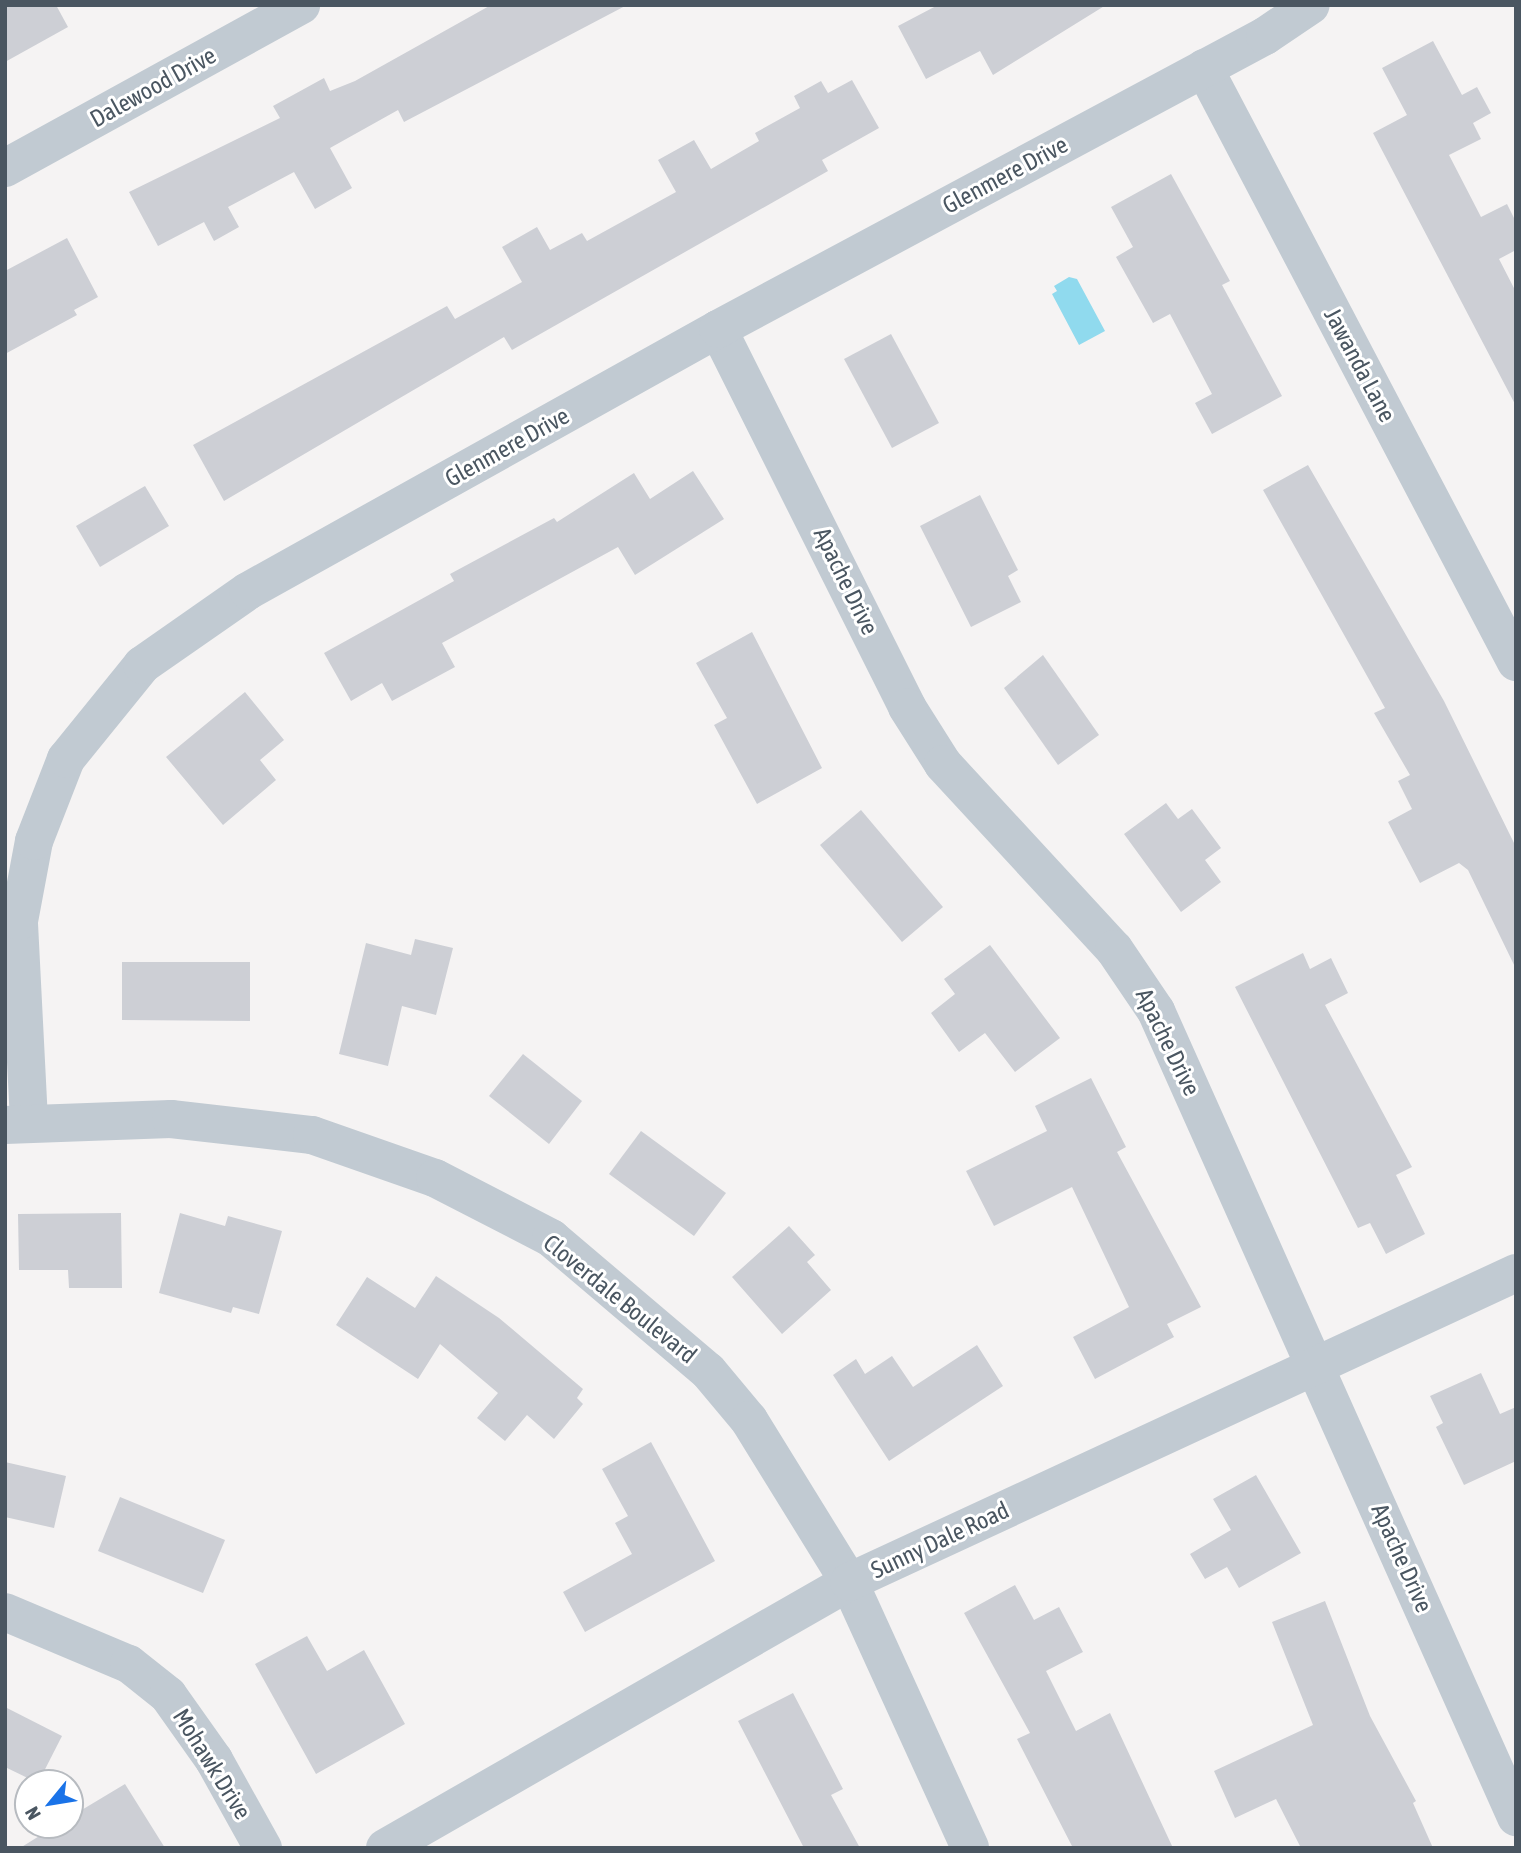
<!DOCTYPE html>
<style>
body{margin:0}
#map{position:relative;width:1521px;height:1853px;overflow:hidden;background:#f5f3f3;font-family:"Asap Condensed",sans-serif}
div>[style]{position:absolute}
.water>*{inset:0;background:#90daee}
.building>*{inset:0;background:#cdcfd5}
.minor>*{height:38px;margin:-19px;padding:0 19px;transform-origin:19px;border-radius:19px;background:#c1cad2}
span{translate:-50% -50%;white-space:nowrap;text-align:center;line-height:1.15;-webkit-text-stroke:6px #fff;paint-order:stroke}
.street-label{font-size:24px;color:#4a5661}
.frame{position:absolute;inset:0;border:7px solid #4a5661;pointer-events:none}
.north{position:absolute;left:14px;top:1769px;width:70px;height:70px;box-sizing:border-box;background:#fff;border:2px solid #b7bbc0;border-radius:50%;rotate:240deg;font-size:19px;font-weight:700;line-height:28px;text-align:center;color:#4a5661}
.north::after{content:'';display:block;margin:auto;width:24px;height:32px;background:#1a73e8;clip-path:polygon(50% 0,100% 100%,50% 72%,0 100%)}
</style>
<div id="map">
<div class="water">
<i style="clip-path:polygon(1069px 277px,1077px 279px,1105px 331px,1079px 345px,1052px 294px,1057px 291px,1054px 286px)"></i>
</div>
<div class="building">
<i style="clip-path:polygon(5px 5px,56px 5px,68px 27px,5px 62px)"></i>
<i style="clip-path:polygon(491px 5px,627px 5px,404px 122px,398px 110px,330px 148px,352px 188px,315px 209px,294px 172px,228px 207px,239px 227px,214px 241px,204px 222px,158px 246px,129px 192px,280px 118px,273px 106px,324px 78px,330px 91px,355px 81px)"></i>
<i style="clip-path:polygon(938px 5px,1106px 5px,993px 75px,980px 51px,926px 79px,898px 26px)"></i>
<i style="clip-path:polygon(1433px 41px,1462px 95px,1477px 87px,1491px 113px,1473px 123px,1481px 139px,1449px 155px,1481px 217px,1507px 204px,1516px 222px,1516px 250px,1499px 259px,1516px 292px,1516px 406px,1373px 133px,1407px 115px,1382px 68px)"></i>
<i style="clip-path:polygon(852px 80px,879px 128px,822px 160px,828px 171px,512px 350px,504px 337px,224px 501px,193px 445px,447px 306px,455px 319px,522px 282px,502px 247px,537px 227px,550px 250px,582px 233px,587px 241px,676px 192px,658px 160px,694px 140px,711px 169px,759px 141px,755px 133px,800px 108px,794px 96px,821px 81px,828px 93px)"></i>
<i style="clip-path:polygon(1171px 174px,1230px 281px,1222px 285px,1282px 396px,1212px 434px,1195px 403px,1212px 394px,1170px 314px,1153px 323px,1116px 257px,1133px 247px,1111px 207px)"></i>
<i style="clip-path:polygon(67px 238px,98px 297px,74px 310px,77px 315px,5px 354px,5px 271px)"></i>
<i style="clip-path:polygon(891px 334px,939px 423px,892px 448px,844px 359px)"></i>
<i style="clip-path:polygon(1308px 465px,1444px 701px,1516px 847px,1516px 969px,1468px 870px,1459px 863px,1420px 883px,1388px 822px,1412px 809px,1398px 781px,1410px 775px,1374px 713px,1385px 708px,1263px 490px)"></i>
<i style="clip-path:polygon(693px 471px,724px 519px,635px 575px,618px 547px,442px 643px,455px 667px,392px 701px,382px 683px,351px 701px,324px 653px,454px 581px,450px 574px,554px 518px,557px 522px,634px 473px,650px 499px)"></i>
<i style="clip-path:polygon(145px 486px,169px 526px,100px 567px,76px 526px)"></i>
<i style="clip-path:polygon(980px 495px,1018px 570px,1008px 576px,1021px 602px,971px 627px,920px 526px)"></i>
<i style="clip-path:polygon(752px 632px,822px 768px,757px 804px,714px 725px,727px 718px,696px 663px)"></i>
<i style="clip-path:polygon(1043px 655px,1099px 735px,1058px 765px,1004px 688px)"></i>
<i style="clip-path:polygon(245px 692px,284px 740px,260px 760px,276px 780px,223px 825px,166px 757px)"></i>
<i style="clip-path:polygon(1166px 803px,1178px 819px,1192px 809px,1221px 848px,1205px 860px,1221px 882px,1181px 912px,1124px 834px)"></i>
<i style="clip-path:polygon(861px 810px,943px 907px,902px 942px,820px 845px)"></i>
<i style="clip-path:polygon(415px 939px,453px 948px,436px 1015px,402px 1006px,388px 1066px,339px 1054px,366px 943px,411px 955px)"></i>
<i style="clip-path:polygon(990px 945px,1060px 1038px,1015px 1072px,985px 1033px,959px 1052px,931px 1013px,955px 994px,944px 979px)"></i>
<i style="clip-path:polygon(1303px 953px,1310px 969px,1331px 958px,1348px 993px,1325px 1005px,1412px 1167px,1396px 1175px,1425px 1234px,1386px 1254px,1370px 1223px,1358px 1228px,1235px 987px)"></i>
<i style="clip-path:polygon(122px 962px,250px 962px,250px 1021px,122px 1020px)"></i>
<i style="clip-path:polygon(523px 1054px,582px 1101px,549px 1144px,489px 1096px)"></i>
<i style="clip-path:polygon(1091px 1078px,1126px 1147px,1117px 1152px,1201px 1307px,1167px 1324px,1174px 1337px,1095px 1379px,1073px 1337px,1129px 1307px,1072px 1187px,994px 1226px,966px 1171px,1047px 1131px,1035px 1106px)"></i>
<i style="clip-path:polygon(641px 1131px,726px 1193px,694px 1236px,609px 1174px)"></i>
<i style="clip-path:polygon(121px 1213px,122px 1288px,69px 1288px,68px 1270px,19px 1270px,18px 1214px)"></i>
<i style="clip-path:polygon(180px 1213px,225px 1226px,228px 1216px,282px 1231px,259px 1314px,233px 1307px,231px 1313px,159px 1293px)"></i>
<i style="clip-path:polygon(789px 1226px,815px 1255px,807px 1262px,831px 1290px,782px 1334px,732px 1277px)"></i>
<i style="clip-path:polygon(436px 1276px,499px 1318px,583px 1389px,577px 1398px,583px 1404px,554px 1439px,527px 1415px,505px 1441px,477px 1418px,498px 1393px,440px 1344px,418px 1379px,336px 1325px,367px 1277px,415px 1308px)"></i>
<i style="clip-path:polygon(977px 1345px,1003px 1386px,889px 1461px,833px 1375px,856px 1359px,865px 1374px,892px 1356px,913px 1387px)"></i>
<i style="clip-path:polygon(1481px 1373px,1500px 1414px,1516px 1407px,1516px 1461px,1464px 1485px,1436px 1427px,1443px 1423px,1430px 1396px)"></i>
<i style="clip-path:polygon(651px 1442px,715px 1561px,585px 1632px,563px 1592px,632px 1554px,615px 1523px,628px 1516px,602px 1469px)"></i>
<i style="clip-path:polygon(5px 1462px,66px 1476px,54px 1528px,5px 1517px)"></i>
<i style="clip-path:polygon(1256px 1475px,1301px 1553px,1239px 1588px,1227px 1567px,1205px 1579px,1190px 1554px,1231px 1530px,1213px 1499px)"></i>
<i style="clip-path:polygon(120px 1497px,225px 1540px,203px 1593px,98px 1551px)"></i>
<i style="clip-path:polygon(1015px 1585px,1034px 1620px,1059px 1607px,1083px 1652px,1046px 1671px,1076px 1731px,1110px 1713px,1173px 1848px,1073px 1848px,1017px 1739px,1030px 1733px,964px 1613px)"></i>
<i style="clip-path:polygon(1325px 1601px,1370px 1716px,1416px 1801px,1413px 1803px,1433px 1848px,1301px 1848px,1276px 1799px,1235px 1818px,1214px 1771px,1313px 1725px,1272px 1622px)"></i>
<i style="clip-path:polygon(307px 1636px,327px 1671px,364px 1650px,405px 1724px,316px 1774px,255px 1664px)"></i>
<i style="clip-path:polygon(793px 1693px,843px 1789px,831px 1795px,860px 1848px,804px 1848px,738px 1721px)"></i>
<i style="clip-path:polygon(5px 1707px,62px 1736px,38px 1783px,5px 1767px)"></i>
<i style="clip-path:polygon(125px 1784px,165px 1848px,20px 1848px,57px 1825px,70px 1825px,70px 1817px)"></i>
</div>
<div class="minor">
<i style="left:1204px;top:68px;width:671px;rotate:62.29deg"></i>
<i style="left:5px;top:168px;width:338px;rotate:-28.8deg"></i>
<i style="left:718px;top:329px;width:423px;rotate:63.4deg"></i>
<i style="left:907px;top:707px;width:67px;rotate:57.7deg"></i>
<i style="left:943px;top:764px;width:252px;rotate:47.3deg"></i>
<i style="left:1114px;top:949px;width:75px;rotate:55.9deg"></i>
<i style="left:1156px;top:1011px;width:883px;rotate:65.93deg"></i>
<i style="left:29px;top:1121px;width:200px;rotate:-92.9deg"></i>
<i style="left:19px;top:921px;width:81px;rotate:-79.4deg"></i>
<i style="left:34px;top:841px;width:88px;rotate:-68.7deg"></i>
<i style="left:66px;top:759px;width:121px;rotate:-51deg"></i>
<i style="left:142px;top:665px;width:129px;rotate:-34.9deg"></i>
<i style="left:248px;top:591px;width:538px;rotate:-29.14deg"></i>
<i style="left:718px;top:329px;width:621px;rotate:-28.18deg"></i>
<i style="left:1265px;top:36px;width:55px;rotate:-34deg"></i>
<i style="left:5px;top:1125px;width:166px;rotate:-2.1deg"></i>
<i style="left:171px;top:1119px;width:142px;rotate:6.5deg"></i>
<i style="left:312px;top:1135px;width:130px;rotate:19.3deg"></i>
<i style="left:435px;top:1178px;width:131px;rotate:27.3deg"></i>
<i style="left:551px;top:1238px;width:206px;rotate:40.3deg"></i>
<i style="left:708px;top:1371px;width:64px;rotate:50.1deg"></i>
<i style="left:749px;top:1420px;width:190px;rotate:58.3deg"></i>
<i style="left:849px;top:1582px;width:292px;rotate:65.5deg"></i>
<i style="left:5px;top:1612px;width:134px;rotate:22.8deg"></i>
<i style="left:129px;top:1664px;width:50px;rotate:38.5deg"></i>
<i style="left:168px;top:1695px;width:80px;rotate:54.7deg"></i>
<i style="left:214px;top:1760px;width:101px;rotate:60.9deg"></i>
<i style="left:385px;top:1848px;width:535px;rotate:-29.82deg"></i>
<i style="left:849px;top:1582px;width:735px;rotate:-24.86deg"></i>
</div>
<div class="street-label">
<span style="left:153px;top:87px;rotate:-29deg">Dalewood Drive</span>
<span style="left:1005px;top:175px;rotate:-28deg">Glenmere Drive</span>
<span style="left:1360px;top:365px;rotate:62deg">Jawanda Lane</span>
<span style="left:507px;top:447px;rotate:-29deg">Glenmere Drive</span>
<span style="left:846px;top:581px;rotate:64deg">Apache Drive</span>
<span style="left:1168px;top:1042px;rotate:64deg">Apache Drive</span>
<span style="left:620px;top:1299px;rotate:39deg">Cloverdale Boulevard</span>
<span style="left:940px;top:1540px;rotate:-25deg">Sunny Dale Road</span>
<span style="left:1402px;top:1558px;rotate:66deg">Apache Drive</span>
<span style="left:212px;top:1764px;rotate:58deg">Mohawk Drive</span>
</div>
<div class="frame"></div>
<div class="north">N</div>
</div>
